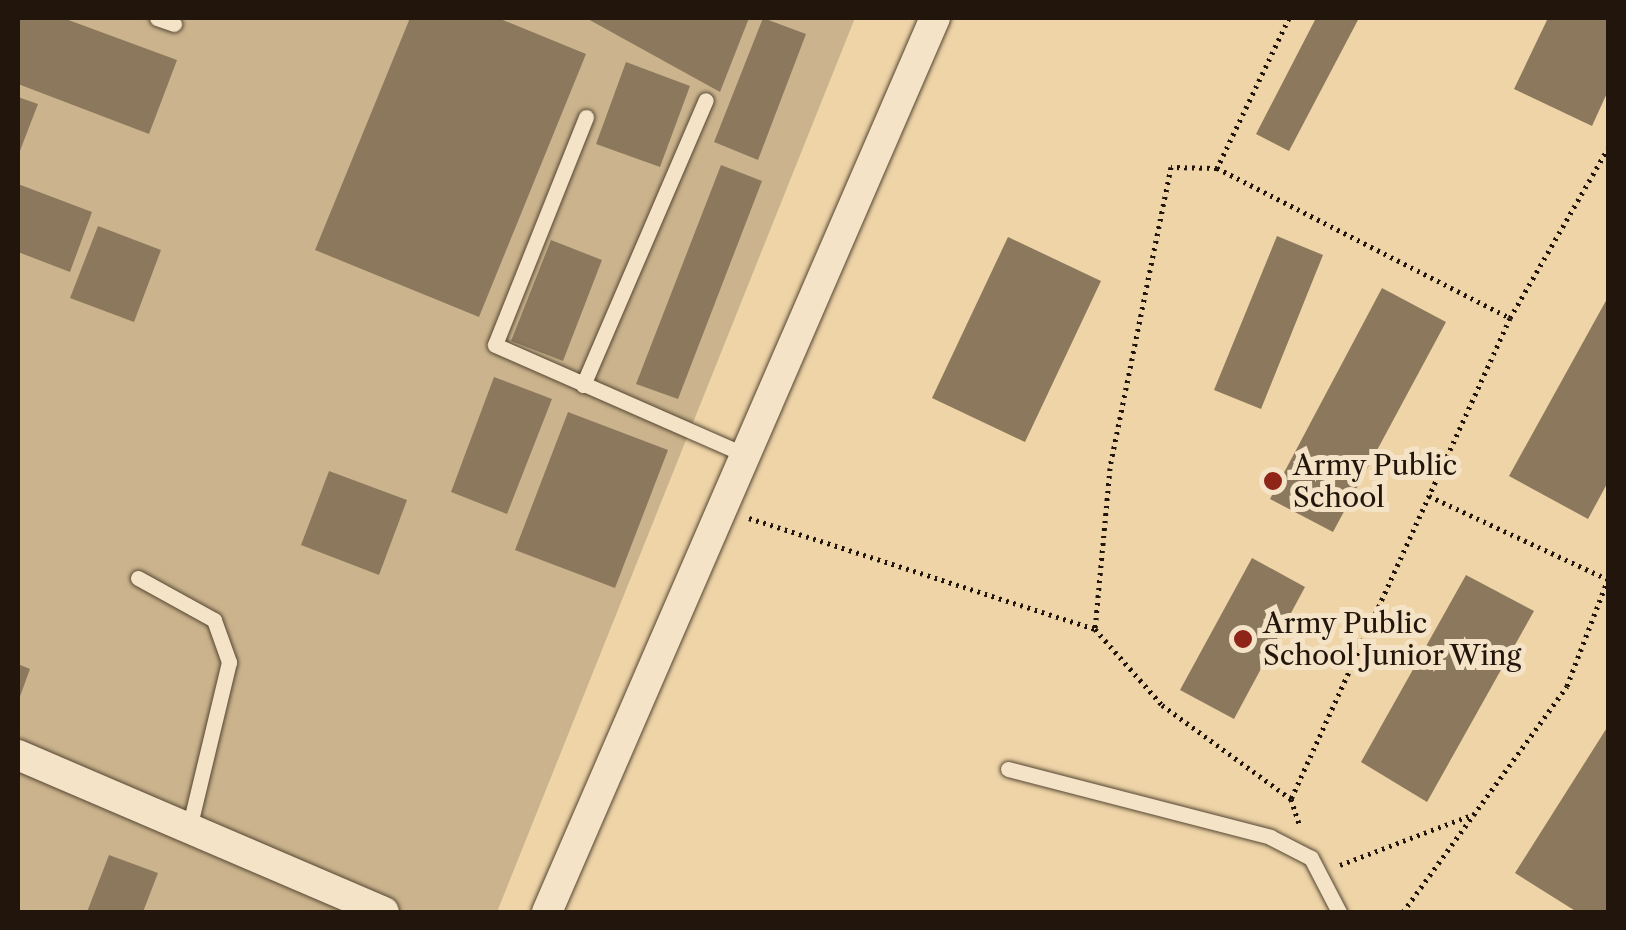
<!DOCTYPE html>
<style>
body{margin:0}
#map{position:relative;width:1626px;height:930px;overflow:hidden;background:#eed4a7;font-family:"Libre Caslon Text",serif}
div>[style]{position:absolute}
.green>*{inset:0;background:#cbb48d}
.building>*{inset:0;background:#8c795d}
.path>*{height:5px;margin-top:-2.5px;transform-origin:0;background:repeating-linear-gradient(90deg,#22160c 0 2.5px,transparent 0 7.5px)}
.roads{filter:drop-shadow(0 0 2px #554633) drop-shadow(0 0 2px #554633)}
.lane>*{height:15px;margin:-7.5px;padding:0 7.5px;transform-origin:7.5px;border-radius:7.5px;background:#f4e3c6}
.street>*{height:30px;margin:-15px;padding:0 15px;transform-origin:15px;border-radius:15px;background:#f4e3c6}
.dots>*{width:28px;height:28px;translate:-50% -50%;box-sizing:border-box;border:5px solid #f4e3c6;border-radius:50%}
span{translate:-50% -50%;white-space:nowrap;text-align:center;line-height:1.15;-webkit-text-stroke:10px #f4e3c6;paint-order:stroke}
.poi-label{font-size:28px;color:#22160c}
.left{translate:0 -50%;text-align:left}
.frame{position:absolute;inset:0;border:20px solid #22160c;pointer-events:none}
</style>
<div id="map">
<div class="green">
<i style="clip-path:polygon(18px 18px,855px 18px,497px 912px,18px 912px)"></i>
</div>
<div class="building">
<i style="clip-path:polygon(18px 18px,63px 18px,177px 60px,149px 134px,18px 84px)"></i>
<i style="clip-path:polygon(410px 18px,498px 18px,586px 54px,479px 317px,315px 250px)"></i>
<i style="clip-path:polygon(586px 18px,749px 18px,720px 92px)"></i>
<i style="clip-path:polygon(763px 18px,806px 34px,758px 160px,714px 142px)"></i>
<i style="clip-path:polygon(1316px 18px,1359px 18px,1289px 151px,1256px 134px)"></i>
<i style="clip-path:polygon(1548px 18px,1608px 18px,1608px 91px,1592px 126px,1514px 89px)"></i>
<i style="clip-path:polygon(626px 62px,690px 86px,660px 167px,596px 144px)"></i>
<i style="clip-path:polygon(18px 97px,38px 104px,18px 156px)"></i>
<i style="clip-path:polygon(721px 165px,762px 181px,678px 399px,636px 384px)"></i>
<i style="clip-path:polygon(18px 184px,92px 212px,70px 272px,18px 252px)"></i>
<i style="clip-path:polygon(98px 226px,161px 250px,134px 322px,70px 298px)"></i>
<i style="clip-path:polygon(1277px 236px,1323px 255px,1261px 409px,1214px 390px)"></i>
<i style="clip-path:polygon(1008px 237px,1101px 281px,1025px 442px,932px 398px)"></i>
<i style="clip-path:polygon(551px 240px,602px 260px,563px 361px,511px 341px)"></i>
<i style="clip-path:polygon(1382px 288px,1446px 322px,1333px 532px,1270px 499px)"></i>
<i style="clip-path:polygon(1608px 297px,1608px 482px,1588px 519px,1509px 476px)"></i>
<i style="clip-path:polygon(494px 377px,552px 399px,507px 514px,451px 492px)"></i>
<i style="clip-path:polygon(568px 412px,668px 450px,615px 588px,515px 550px)"></i>
<i style="clip-path:polygon(329px 471px,407px 500px,379px 575px,301px 545px)"></i>
<i style="clip-path:polygon(1252px 558px,1305px 587px,1234px 719px,1180px 690px)"></i>
<i style="clip-path:polygon(1466px 575px,1534px 611px,1427px 802px,1361px 762px)"></i>
<i style="clip-path:polygon(18px 664px,30px 669px,18px 702px)"></i>
<i style="clip-path:polygon(1608px 726px,1608px 912px,1577px 912px,1515px 873px)"></i>
<i style="clip-path:polygon(109px 855px,158px 873px,143px 912px,87px 912px)"></i>
</div>
<div class="path">
<i style="left:1289px;top:18px;width:166px;rotate:115.6deg"></i>
<i style="left:1217px;top:168px;width:329px;rotate:27.1deg"></i>
<i style="left:1510px;top:318px;width:529px;rotate:114.48deg"></i>
<i style="left:1291px;top:799px;width:29px;rotate:72deg"></i>
<i style="left:1217px;top:168px;width:46px;rotate:-178.8deg"></i>
<i style="left:1171px;top:167px;width:307px;rotate:101.5deg"></i>
<i style="left:1110px;top:468px;width:162px;rotate:95.3deg"></i>
<i style="left:1095px;top:629px;width:101px;rotate:48.6deg"></i>
<i style="left:1162px;top:705px;width:160px;rotate:36.1deg"></i>
<i style="left:1510px;top:318px;width:196px;rotate:-60deg"></i>
<i style="left:1429px;top:496px;width:196px;rotate:25deg"></i>
<i style="left:749px;top:518px;width:363px;rotate:17.8deg"></i>
<i style="left:1340px;top:865px;width:143px;rotate:-20.8deg"></i>
<i style="left:1403px;top:912px;width:279px;rotate:-54deg"></i>
<i style="left:1567px;top:686px;width:115px;rotate:-69deg"></i>
</div>
<div class="roads">
<div class="lane">
<i style="left:157px;top:18px;width:18px;rotate:19deg"></i>
<i style="left:586px;top:117px;width:245px;rotate:111.8deg"></i>
<i style="left:495px;top:345px;width:273px;rotate:23.7deg"></i>
<i style="left:583px;top:385px;width:310px;rotate:-66.7deg"></i>
<i style="left:138px;top:578px;width:87px;rotate:28.9deg"></i>
<i style="left:214px;top:620px;width:45px;rotate:70.3deg"></i>
<i style="left:229px;top:662px;width:172px;rotate:103.5deg"></i>
<i style="left:1008px;top:769px;width:271px;rotate:14.5deg"></i>
<i style="left:1270px;top:837px;width:46px;rotate:27.1deg"></i>
<i style="left:1311px;top:858px;width:61px;rotate:62.6deg"></i>
</div>
<div class="street">
<i style="left:18px;top:755px;width:398px;rotate:23.2deg"></i>
<i style="left:547px;top:912px;width:975px;rotate:-66.54deg"></i>
</div>
</div>
<div class="dots">
<i style="left:1273px;top:481px;background:#8f2418"></i>
<i style="left:1243px;top:639px;background:#8f2418"></i>
</div>
<div class="poi-label">
<span class="left" style="left:1293px;top:481px">Army Public<br>School</span>
<span class="left" style="left:1263px;top:639px">Army Public<br>School Junior Wing</span>
</div>
<div class="frame"></div>
</div>
